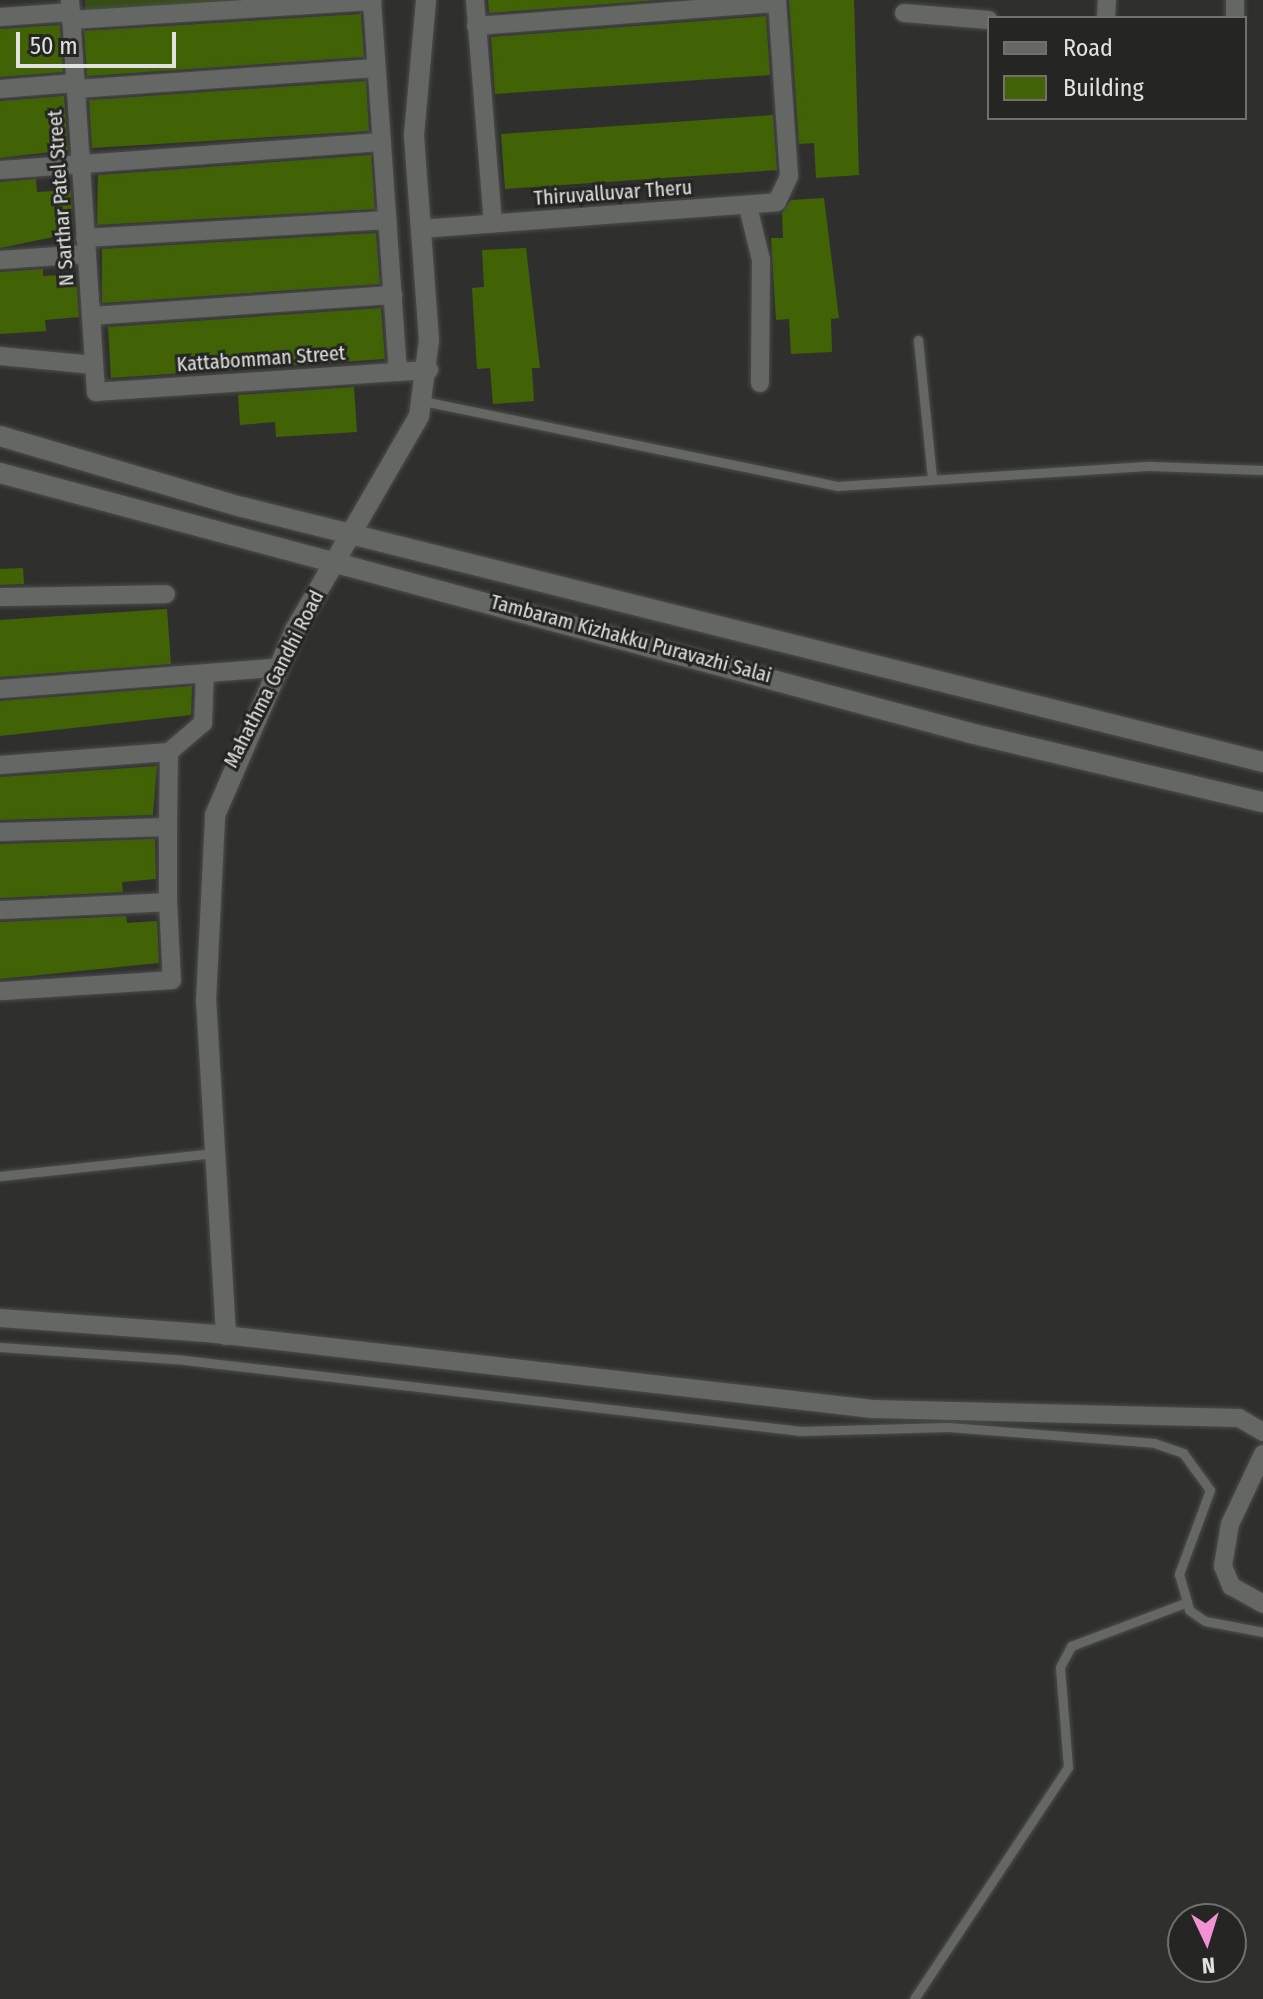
<!DOCTYPE html>
<style>
body{margin:0}
#map{position:relative;width:1263px;height:1999px;overflow:hidden;background:#2f302e;font-family:"Fira Sans Condensed",sans-serif}
div>[style]{position:absolute}
.green>*{inset:0;background:#364e16}
.building>*{inset:0;background:#416305}
.roads{filter:drop-shadow(0 0 2px #4c4d4b) drop-shadow(0 0 2px #4c4d4b)}
.service>*{height:9px;margin:-4.5px;padding:0 4.5px;transform-origin:4.5px;border-radius:4.5px;background:#656764}
.minor>*{height:18px;margin:-9px;padding:0 9px;transform-origin:9px;border-radius:9px;background:#656764}
.tertiary>*{height:20px;margin:-10px;padding:0 10px;transform-origin:10px;border-radius:10px;background:#656764}
.secondary>*{height:20px;margin:-10px;padding:0 10px;transform-origin:10px;border-radius:10px;background:#656764}
span{translate:-50% -50%;white-space:nowrap;text-align:center;line-height:1.15;-webkit-text-stroke:6px #252624;paint-order:stroke}
.street-label{font-size:20px;color:#e1e2e0}
.legend{position:absolute;left:987px;top:16px;width:260px;height:104px;box-sizing:border-box;background:#252624;border:2px solid #70716f;margin:0;padding:10px 14px;list-style:none;font-size:24px;color:#e1e2e0}
.legend li{display:flex;align-items:center;gap:16px;height:40px}
.legend b{width:40px;border:2px solid #70716f}
.north{position:absolute;left:1167px;top:1903px;width:80px;height:80px;box-sizing:border-box;background:#252624;border:2px solid #70716f;border-radius:50%;rotate:176deg;font-size:22px;font-weight:700;line-height:32px;text-align:center;color:#e1e2e0}
.north::after{content:'';display:block;margin:auto;width:28px;height:36px;background:#f391d5;clip-path:polygon(50% 0,100% 100%,50% 72%,0 100%)}
.scale{position:absolute;left:16px;top:32px;width:160px;height:36px;box-sizing:border-box;border:4px solid #e1e2e0;border-top:0;padding-left:10px;font-size:24px;line-height:28px;white-space:nowrap;color:#e1e2e0;-webkit-text-stroke:6px #252624;paint-order:stroke}
</style>
<div id="map">
<div class="green">
<i style="clip-path:polygon(85px 0,283px 0,86px 13px)"></i>
</div>
<div class="building">
<i style="clip-path:polygon(488px 0,659px 0,489px 13px)"></i>
<i style="clip-path:polygon(789px 0,854px 0,859px 175px,816px 178px,814px 143px,799px 144px)"></i>
<i style="clip-path:polygon(361px 14px,364px 57px,87px 76px,84px 31px)"></i>
<i style="clip-path:polygon(766px 16px,770px 75px,495px 94px,491px 37px)"></i>
<i style="clip-path:polygon(60px 25px,63px 72px,0 77px,0 29px)"></i>
<i style="clip-path:polygon(366px 81px,369px 131px,92px 148px,89px 100px)"></i>
<i style="clip-path:polygon(64px 96px,68px 150px,0 158px,0 101px)"></i>
<i style="clip-path:polygon(773px 115px,777px 170px,505px 189px,501px 134px)"></i>
<i style="clip-path:polygon(371px 155px,375px 209px,97px 225px,98px 175px)"></i>
<i style="clip-path:polygon(36px 179px,37px 192px,71px 190px,73px 233px,0 248px,0 182px)"></i>
<i style="clip-path:polygon(824px 198px,839px 318px,831px 319px,832px 352px,791px 354px,789px 319px,776px 320px,771px 238px,783px 238px,782px 213px,791px 200px)"></i>
<i style="clip-path:polygon(376px 233px,380px 284px,102px 303px,102px 249px)"></i>
<i style="clip-path:polygon(526px 248px,540px 368px,532px 368px,534px 401px,493px 404px,490px 368px,477px 369px,472px 288px,484px 287px,482px 250px)"></i>
<i style="clip-path:polygon(43px 269px,43px 276px,76px 274px,79px 317px,45px 320px,46px 331px,0 334px,0 272px)"></i>
<i style="clip-path:polygon(381px 308px,385px 359px,111px 378px,108px 327px)"></i>
<i style="clip-path:polygon(354px 387px,357px 432px,276px 437px,275px 422px,240px 425px,238px 395px)"></i>
<i style="clip-path:polygon(23px 568px,24px 584px,0 585px,0 569px)"></i>
<i style="clip-path:polygon(167px 609px,171px 664px,0 677px,0 620px)"></i>
<i style="clip-path:polygon(192px 686px,191px 715px,0 736px,0 701px)"></i>
<i style="clip-path:polygon(157px 766px,153px 815px,0 820px,0 777px)"></i>
<i style="clip-path:polygon(155px 839px,156px 879px,122px 882px,123px 892px,0 898px,0 844px)"></i>
<i style="clip-path:polygon(126px 916px,127px 923px,157px 921px,159px 963px,0 979px,0 922px)"></i>
</div>
<div class="roads">
<div class="service">
<i style="left:918px;top:340px;width:138px;rotate:84.2deg"></i>
<i style="left:423px;top:401px;width:423px;rotate:11.6deg"></i>
<i style="left:837px;top:486px;width:314px;rotate:-3.7deg"></i>
<i style="left:1150px;top:466px;width:113px;rotate:2deg"></i>
<i style="left:0;top:1176px;width:216px;rotate:-6.1deg"></i>
<i style="left:0;top:1347px;width:184px;rotate:4deg"></i>
<i style="left:184px;top:1360px;width:621px;rotate:6.56deg"></i>
<i style="left:801px;top:1431px;width:147px;rotate:-1.6deg"></i>
<i style="left:948px;top:1427px;width:207px;rotate:4.4deg"></i>
<i style="left:1154px;top:1443px;width:31px;rotate:19deg"></i>
<i style="left:1183px;top:1453px;width:46px;rotate:53.9deg"></i>
<i style="left:1210px;top:1490px;width:90px;rotate:110.3deg"></i>
<i style="left:1179px;top:1574px;width:37px;rotate:74deg"></i>
<i style="left:1189px;top:1610px;width:19px;rotate:35deg"></i>
<i style="left:1205px;top:1621px;width:59px;rotate:10.7deg"></i>
<i style="left:914px;top:1999px;width:278px;rotate:-56.4deg"></i>
<i style="left:1068px;top:1767px;width:100px;rotate:-94.6deg"></i>
<i style="left:1060px;top:1667px;width:24px;rotate:-62deg"></i>
<i style="left:1071px;top:1646px;width:122px;rotate:-20.7deg"></i>
</div>
<div class="minor">
<i style="left:70px;top:0;width:393px;rotate:86.2deg"></i>
<i style="left:96px;top:392px;width:334px;rotate:-3.8deg"></i>
<i style="left:475px;top:0;width:224px;rotate:85.4deg"></i>
<i style="left:904px;top:13px;width:85px;rotate:4.7deg"></i>
<i style="left:0;top:17px;width:71px;rotate:-4deg"></i>
<i style="left:1106px;top:18px;width:18px;rotate:-87deg"></i>
<i style="left:1235px;top:18px;width:18px;rotate:-90deg"></i>
<i style="left:71px;top:20px;width:302px;rotate:-3.6deg"></i>
<i style="left:372px;top:1px;width:372px;rotate:86deg"></i>
<i style="left:476px;top:26px;width:302px;rotate:-4.4deg"></i>
<i style="left:0;top:89px;width:75px;rotate:-4.6deg"></i>
<i style="left:76px;top:89px;width:301px;rotate:-4deg"></i>
<i style="left:0;top:170px;width:383px;rotate:-4.2deg"></i>
<i style="left:748px;top:207px;width:55px;rotate:76.2deg"></i>
<i style="left:761px;top:260px;width:123px;rotate:90.5deg"></i>
<i style="left:420px;top:229px;width:358px;rotate:-4.3deg"></i>
<i style="left:777px;top:202px;width:29px;rotate:-65deg"></i>
<i style="left:789px;top:176px;width:176px;rotate:-93.9deg"></i>
<i style="left:85px;top:238px;width:303px;rotate:-3.4deg"></i>
<i style="left:0;top:260px;width:87px;rotate:-3.9deg"></i>
<i style="left:91px;top:316px;width:303px;rotate:-4deg"></i>
<i style="left:0;top:356px;width:94px;rotate:5.5deg"></i>
<i style="left:0;top:597px;width:166px;rotate:-1deg"></i>
<i style="left:0;top:689px;width:277px;rotate:-4.4deg"></i>
<i style="left:169px;top:752px;width:45px;rotate:-40.5deg"></i>
<i style="left:203px;top:723px;width:49px;rotate:-87.7deg"></i>
<i style="left:0;top:765px;width:169px;rotate:-4.4deg"></i>
<i style="left:169px;top:752px;width:75px;rotate:90.8deg"></i>
<i style="left:168px;top:827px;width:168px;rotate:178.3deg"></i>
<i style="left:168px;top:827px;width:75px;rotate:90deg"></i>
<i style="left:0;top:910px;width:168px;rotate:-2.7deg"></i>
<i style="left:168px;top:902px;width:78px;rotate:87.1deg"></i>
<i style="left:172px;top:980px;width:172px;rotate:176.3deg"></i>
<i style="left:0;top:1318px;width:217px;rotate:4.2deg"></i>
<i style="left:216px;top:1334px;width:661px;rotate:6.51deg"></i>
<i style="left:873px;top:1409px;width:366px;rotate:1.4deg"></i>
<i style="left:1239px;top:1418px;width:28px;rotate:30deg"></i>
<i style="left:1263px;top:1454px;width:77px;rotate:115.2deg"></i>
<i style="left:1230px;top:1524px;width:43px;rotate:99.5deg"></i>
<i style="left:1223px;top:1566px;width:22px;rotate:68deg"></i>
<i style="left:1231px;top:1586px;width:37px;rotate:29deg"></i>
</div>
<div class="tertiary">
<i style="left:226px;top:1335px;width:334px;rotate:-93.4deg"></i>
<i style="left:206px;top:1002px;width:187px;rotate:-87.2deg"></i>
<i style="left:215px;top:815px;width:202px;rotate:-66.6deg"></i>
<i style="left:295px;top:630px;width:247px;rotate:-59.9deg"></i>
<i style="left:419px;top:416px;width:77px;rotate:-82.5deg"></i>
<i style="left:429px;top:340px;width:206px;rotate:-94.2deg"></i>
<i style="left:414px;top:135px;width:136px;rotate:-84.9deg"></i>
</div>
<div class="secondary">
<i style="left:0;top:436px;width:252px;rotate:16.4deg"></i>
<i style="left:242px;top:507px;width:1052px;rotate:14.02deg"></i>
<i style="left:0;top:473px;width:1004px;rotate:15deg"></i>
<i style="left:970px;top:733px;width:301px;rotate:13.3deg"></i>
</div>
</div>
<div class="street-label">
<span style="left:613px;top:193px;rotate:-4deg">Thiruvalluvar Theru</span>
<span style="left:61px;top:198px;rotate:-94deg">N Sarthar Patel Street</span>
<span style="left:261px;top:359px;rotate:-4deg">Kattabomman Street</span>
<span style="left:631px;top:639px;rotate:15deg">Tambaram Kizhakku Puravazhi Salai</span>
<span style="left:274px;top:679px;rotate:-63deg">Mahathma Gandhi Road</span>
</div>
<ul class="legend">
<li><b style="height:10px;background:#656764"></b>Road</li>
<li><b style="height:22px;background:#416305"></b>Building</li>
</ul>
<div class="north">N</div>
<div class="scale">50 m</div>
</div>
